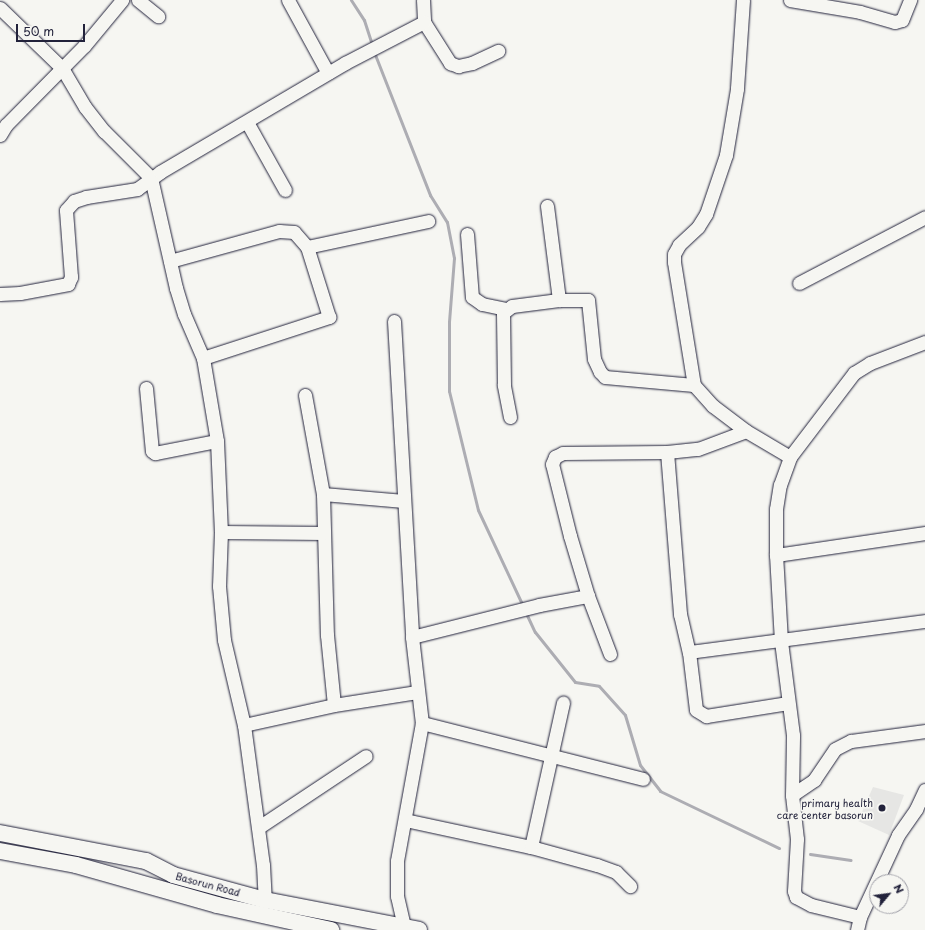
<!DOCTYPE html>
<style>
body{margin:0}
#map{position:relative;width:925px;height:930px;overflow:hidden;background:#f6f6f2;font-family:"Playpen Sans",sans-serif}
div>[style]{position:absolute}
.built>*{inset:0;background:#e6e6e4}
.stream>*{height:3px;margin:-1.5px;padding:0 1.5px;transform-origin:1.5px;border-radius:1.5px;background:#adadb3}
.roads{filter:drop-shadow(0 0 1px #22223b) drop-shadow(0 0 1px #22223b)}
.minor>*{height:13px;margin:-6.5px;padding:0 6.5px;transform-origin:6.5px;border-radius:6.5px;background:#f6f6f2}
.major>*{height:16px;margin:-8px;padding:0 8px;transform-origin:8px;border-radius:8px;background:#f6f6f2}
.dots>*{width:11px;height:11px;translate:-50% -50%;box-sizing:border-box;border:2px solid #f6f6f2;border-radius:50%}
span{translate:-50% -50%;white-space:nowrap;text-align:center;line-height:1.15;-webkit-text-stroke:3.5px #f6f6f2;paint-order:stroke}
.poi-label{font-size:10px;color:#22223b}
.right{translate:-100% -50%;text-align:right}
.street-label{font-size:10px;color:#22223b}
.north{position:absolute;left:869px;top:874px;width:40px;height:40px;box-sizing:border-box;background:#f6f6f2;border:1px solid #a1a1a9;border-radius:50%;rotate:61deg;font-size:11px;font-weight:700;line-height:16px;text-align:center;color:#22223b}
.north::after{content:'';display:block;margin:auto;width:14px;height:18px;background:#22223b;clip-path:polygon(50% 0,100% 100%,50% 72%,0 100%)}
.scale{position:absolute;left:16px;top:24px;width:69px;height:18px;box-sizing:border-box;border:2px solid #22223b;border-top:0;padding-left:5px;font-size:12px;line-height:14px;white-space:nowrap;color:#22223b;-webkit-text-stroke:3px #f6f6f2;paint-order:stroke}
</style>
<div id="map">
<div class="built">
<i style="clip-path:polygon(873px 787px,904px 795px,889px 835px,858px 821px)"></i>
</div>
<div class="stream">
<i style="left:351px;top:0;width:24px;rotate:57deg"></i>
<i style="left:364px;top:20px;width:26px;rotate:72deg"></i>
<i style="left:374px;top:52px;width:154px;rotate:68.6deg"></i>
<i style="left:430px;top:195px;width:32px;rotate:58deg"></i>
<i style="left:447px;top:222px;width:37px;rotate:79deg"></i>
<i style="left:454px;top:258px;width:64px;rotate:94.5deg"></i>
<i style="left:449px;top:322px;width:69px;rotate:90deg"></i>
<i style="left:449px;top:391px;width:122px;rotate:76.3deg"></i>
<i style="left:478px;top:510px;width:106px;rotate:64.9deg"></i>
<i style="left:525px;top:611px;width:23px;rotate:65deg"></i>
<i style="left:535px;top:632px;width:64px;rotate:51.3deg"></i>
<i style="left:575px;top:682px;width:24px;rotate:9deg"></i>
<i style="left:599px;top:686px;width:39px;rotate:48deg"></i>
<i style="left:625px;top:715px;width:52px;rotate:73.3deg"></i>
<i style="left:640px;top:765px;width:33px;rotate:52deg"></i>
<i style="left:660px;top:791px;width:132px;rotate:25.6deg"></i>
<i style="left:810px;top:854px;width:41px;rotate:8.3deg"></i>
</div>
<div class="roads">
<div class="minor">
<i style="left:138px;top:0;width:26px;rotate:39deg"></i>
<i style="left:288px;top:0;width:83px;rotate:61.3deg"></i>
<i style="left:423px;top:0;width:22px;rotate:87deg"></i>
<i style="left:424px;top:22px;width:49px;rotate:57.6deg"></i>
<i style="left:450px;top:63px;width:9px;rotate:21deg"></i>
<i style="left:458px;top:66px;width:14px;rotate:-12deg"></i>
<i style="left:472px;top:63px;width:29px;rotate:-25deg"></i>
<i style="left:743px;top:0;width:89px;rotate:93.9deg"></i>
<i style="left:737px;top:89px;width:67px;rotate:99.5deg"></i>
<i style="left:726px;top:155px;width:62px;rotate:108.7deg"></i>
<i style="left:706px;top:214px;width:15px;rotate:122deg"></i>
<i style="left:698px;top:227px;width:26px;rotate:137deg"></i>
<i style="left:679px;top:245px;width:10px;rotate:119deg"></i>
<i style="left:674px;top:254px;width:8px;rotate:90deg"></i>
<i style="left:674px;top:262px;width:125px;rotate:80.8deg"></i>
<i style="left:694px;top:385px;width:28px;rotate:48deg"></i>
<i style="left:713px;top:406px;width:41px;rotate:37.1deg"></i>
<i style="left:746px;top:431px;width:51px;rotate:30.6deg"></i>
<i style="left:790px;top:0;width:71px;rotate:9.7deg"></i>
<i style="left:860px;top:12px;width:36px;rotate:16deg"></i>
<i style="left:895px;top:22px;width:7px;rotate:-16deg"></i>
<i style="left:902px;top:20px;width:22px;rotate:-68deg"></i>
<i style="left:0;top:8px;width:86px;rotate:44.1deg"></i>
<i style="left:62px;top:68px;width:45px;rotate:59.5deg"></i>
<i style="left:85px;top:107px;width:31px;rotate:52deg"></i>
<i style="left:104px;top:131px;width:66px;rotate:45deg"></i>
<i style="left:151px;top:178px;width:113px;rotate:77.2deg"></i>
<i style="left:176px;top:288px;width:27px;rotate:73deg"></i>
<i style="left:184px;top:314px;width:48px;rotate:66.6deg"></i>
<i style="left:203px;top:358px;width:84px;rotate:80.4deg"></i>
<i style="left:217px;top:441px;width:91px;rotate:87.5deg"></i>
<i style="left:221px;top:532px;width:54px;rotate:92.1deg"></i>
<i style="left:219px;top:586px;width:54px;rotate:84.7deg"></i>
<i style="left:224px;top:640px;width:87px;rotate:76.8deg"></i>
<i style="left:244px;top:725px;width:141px;rotate:82.3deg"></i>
<i style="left:263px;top:865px;width:35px;rotate:87deg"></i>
<i style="left:247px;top:122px;width:78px;rotate:60.8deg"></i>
<i style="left:0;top:135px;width:12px;rotate:-59deg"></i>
<i style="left:6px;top:125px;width:111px;rotate:-45.4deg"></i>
<i style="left:84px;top:46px;width:60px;rotate:-50.4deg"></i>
<i style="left:547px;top:206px;width:95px;rotate:82.7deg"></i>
<i style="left:467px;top:234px;width:63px;rotate:85.5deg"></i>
<i style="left:472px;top:297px;width:12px;rotate:35deg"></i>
<i style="left:482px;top:304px;width:25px;rotate:12deg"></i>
<i style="left:170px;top:261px;width:113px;rotate:-15.4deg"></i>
<i style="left:279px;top:231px;width:15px;rotate:4deg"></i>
<i style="left:294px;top:232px;width:20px;rotate:49deg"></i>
<i style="left:307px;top:247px;width:124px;rotate:-12.1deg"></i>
<i style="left:799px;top:283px;width:142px;rotate:-27.6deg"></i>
<i style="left:0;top:294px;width:20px;rotate:-3deg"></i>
<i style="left:20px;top:293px;width:49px;rotate:-10.6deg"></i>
<i style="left:68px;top:284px;width:8px;rotate:-67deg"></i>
<i style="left:71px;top:277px;width:67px;rotate:-94.3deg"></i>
<i style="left:66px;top:210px;width:12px;rotate:-48deg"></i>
<i style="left:74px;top:201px;width:13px;rotate:-18deg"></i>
<i style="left:86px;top:197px;width:52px;rotate:-8.9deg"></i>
<i style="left:137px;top:189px;width:29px;rotate:-36deg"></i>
<i style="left:160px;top:172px;width:215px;rotate:-30.5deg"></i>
<i style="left:345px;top:63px;width:89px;rotate:-27.4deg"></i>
<i style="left:394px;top:321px;width:317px;rotate:86.7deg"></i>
<i style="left:412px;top:637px;width:87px;rotate:83.4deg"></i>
<i style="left:422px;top:723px;width:140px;rotate:100.3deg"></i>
<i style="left:397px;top:861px;width:35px;rotate:90deg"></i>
<i style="left:397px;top:896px;width:32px;rotate:77deg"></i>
<i style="left:203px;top:358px;width:133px;rotate:-18deg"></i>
<i style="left:329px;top:317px;width:73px;rotate:-107.4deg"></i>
<i style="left:146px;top:388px;width:63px;rotate:84.6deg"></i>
<i style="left:152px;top:451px;width:4px;rotate:34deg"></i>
<i style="left:155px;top:453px;width:63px;rotate:-11deg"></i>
<i style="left:305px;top:395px;width:101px;rotate:79.7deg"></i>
<i style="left:323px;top:494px;width:141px;rotate:88.4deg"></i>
<i style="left:327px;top:635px;width:70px;rotate:84.3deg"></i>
<i style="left:510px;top:417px;width:33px;rotate:-101deg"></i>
<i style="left:504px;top:385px;width:72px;rotate:-90.8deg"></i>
<i style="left:503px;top:313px;width:11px;rotate:-38deg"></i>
<i style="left:512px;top:306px;width:47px;rotate:-7.3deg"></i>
<i style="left:559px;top:300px;width:29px"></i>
<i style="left:588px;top:300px;width:59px;rotate:84.2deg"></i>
<i style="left:594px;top:359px;width:14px;rotate:65deg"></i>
<i style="left:600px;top:372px;width:7px;rotate:45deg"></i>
<i style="left:605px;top:377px;width:89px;rotate:5.1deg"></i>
<i style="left:667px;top:452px;width:163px;rotate:85.4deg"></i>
<i style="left:680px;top:614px;width:39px;rotate:77deg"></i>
<i style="left:689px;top:652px;width:58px;rotate:83.1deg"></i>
<i style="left:696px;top:710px;width:12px;rotate:31deg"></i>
<i style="left:706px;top:716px;width:83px;rotate:-9deg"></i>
<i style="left:323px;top:494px;width:81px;rotate:4.9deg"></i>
<i style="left:221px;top:532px;width:103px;rotate:0.6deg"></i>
<i style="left:776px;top:555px;width:151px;rotate:-8.4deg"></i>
<i style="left:412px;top:637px;width:131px;rotate:-14.1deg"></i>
<i style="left:539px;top:605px;width:50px;rotate:-10.4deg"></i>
<i style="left:689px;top:652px;width:238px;rotate:-7.5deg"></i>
<i style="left:610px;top:654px;width:62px;rotate:-110.8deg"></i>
<i style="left:588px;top:596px;width:63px;rotate:-106.7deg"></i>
<i style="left:570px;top:536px;width:74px;rotate:-104deg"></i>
<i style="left:552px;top:464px;width:8px;rotate:-67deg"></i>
<i style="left:555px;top:457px;width:9px;rotate:-27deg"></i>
<i style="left:563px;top:453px;width:104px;rotate:-0.6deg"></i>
<i style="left:667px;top:452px;width:31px;rotate:-6deg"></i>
<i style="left:698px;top:449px;width:51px;rotate:-20.6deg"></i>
<i style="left:422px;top:723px;width:228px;rotate:14.2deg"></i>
<i style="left:244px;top:725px;width:92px;rotate:-12.5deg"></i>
<i style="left:334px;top:705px;width:84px;rotate:-8.9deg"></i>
<i style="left:792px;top:795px;width:27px;rotate:-34deg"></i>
<i style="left:814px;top:780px;width:37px;rotate:-56deg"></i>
<i style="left:835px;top:749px;width:18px;rotate:-27deg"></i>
<i style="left:851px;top:741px;width:75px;rotate:-7.7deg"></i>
<i style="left:405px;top:820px;width:129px;rotate:12.1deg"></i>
<i style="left:531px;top:847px;width:68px;rotate:15.3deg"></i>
<i style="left:597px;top:865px;width:20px;rotate:20deg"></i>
<i style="left:616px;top:872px;width:20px;rotate:45deg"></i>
<i style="left:259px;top:827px;width:128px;rotate:-33.6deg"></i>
<i style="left:531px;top:847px;width:148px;rotate:-77.5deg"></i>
<i style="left:860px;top:917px;width:50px;rotate:-166.2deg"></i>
<i style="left:811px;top:905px;width:17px;rotate:-152deg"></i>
<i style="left:796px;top:897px;width:6px;rotate:-108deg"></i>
<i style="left:794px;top:891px;width:52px;rotate:-86.7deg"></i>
<i style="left:797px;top:839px;width:44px;rotate:-96.5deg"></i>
<i style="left:792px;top:795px;width:60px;rotate:-89deg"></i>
<i style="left:793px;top:735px;width:95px;rotate:-97.3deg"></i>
<i style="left:781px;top:641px;width:86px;rotate:-93.3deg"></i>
<i style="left:776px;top:555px;width:46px;rotate:-90deg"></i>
<i style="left:776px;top:509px;width:24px;rotate:-81deg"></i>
<i style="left:780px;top:485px;width:30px;rotate:-70deg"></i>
<i style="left:790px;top:457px;width:106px;rotate:-52.7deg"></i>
<i style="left:854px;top:373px;width:19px;rotate:-32deg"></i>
<i style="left:870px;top:363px;width:59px;rotate:-20.9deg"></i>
<i style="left:857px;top:930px;width:13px;rotate:-77deg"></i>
<i style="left:860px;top:917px;width:90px;rotate:-65.1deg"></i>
<i style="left:898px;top:835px;width:32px;rotate:-55deg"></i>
<i style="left:916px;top:809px;width:21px;rotate:-65deg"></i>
</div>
<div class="major">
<i style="left:0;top:833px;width:149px;rotate:10.9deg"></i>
<i style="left:146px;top:861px;width:30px;rotate:27deg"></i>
<i style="left:173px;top:875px;width:95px;rotate:15.2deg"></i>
<i style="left:265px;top:900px;width:157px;rotate:11deg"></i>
<i style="left:0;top:851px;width:77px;rotate:10.4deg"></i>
<i style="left:76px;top:865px;width:147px;rotate:15.8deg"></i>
<i style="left:217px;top:905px;width:117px;rotate:12.4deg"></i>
</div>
</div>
<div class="dots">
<i style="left:882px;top:808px;background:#22223b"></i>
</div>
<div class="poi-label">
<span class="right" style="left:873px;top:808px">primary health<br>care center basorun</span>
</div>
<div class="street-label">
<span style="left:208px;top:884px;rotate:15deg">Basorun Road</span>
</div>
<div class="north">N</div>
<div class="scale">50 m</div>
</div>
